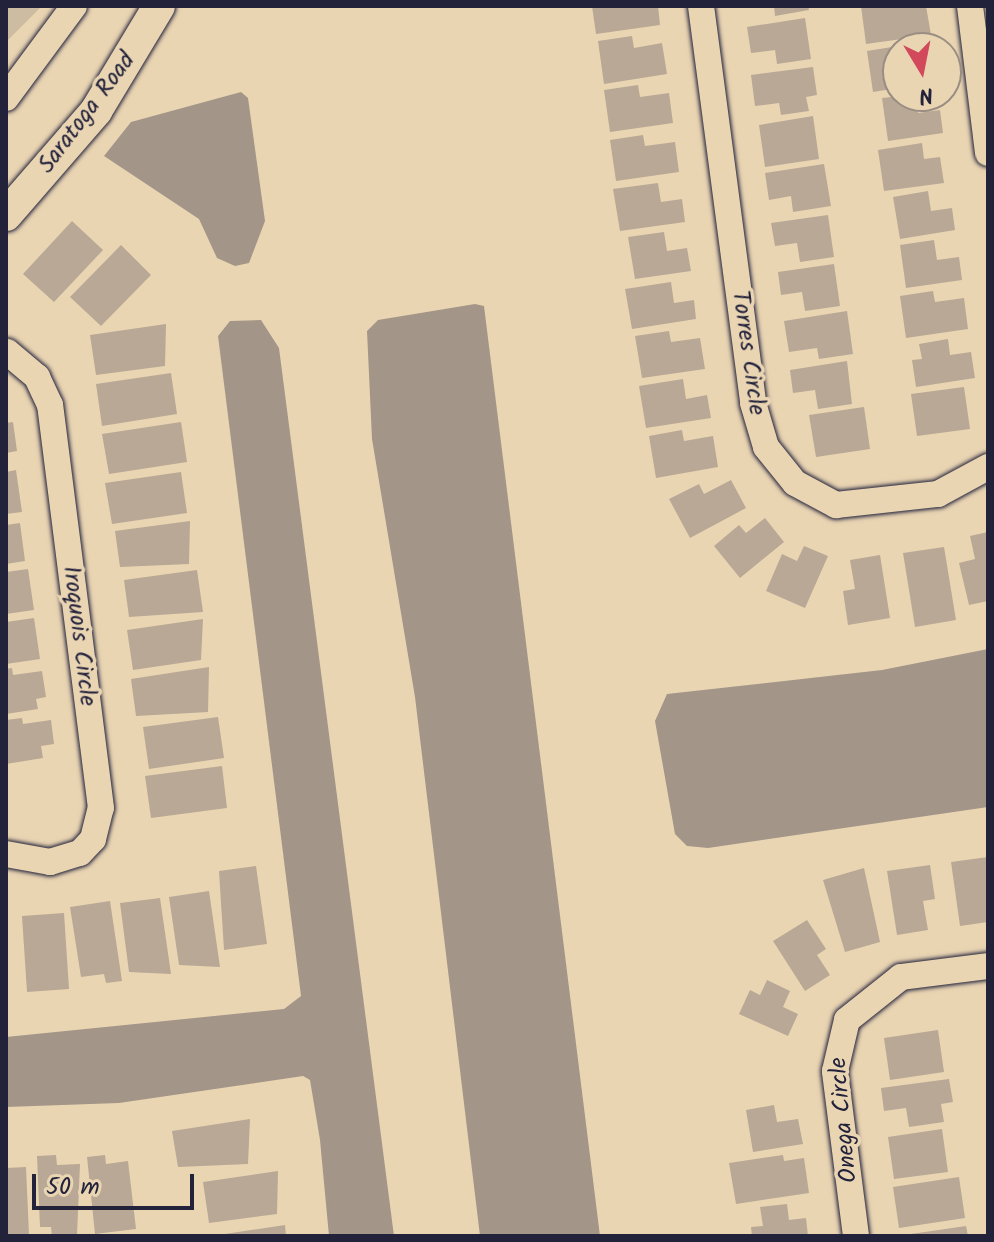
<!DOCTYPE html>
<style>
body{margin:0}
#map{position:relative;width:994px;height:1242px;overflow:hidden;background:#ead5b3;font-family:Kalam,sans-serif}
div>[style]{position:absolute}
.green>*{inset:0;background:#cdbba2}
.water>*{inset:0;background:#a39588}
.building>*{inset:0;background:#b8a895}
.roads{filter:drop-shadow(0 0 2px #22223b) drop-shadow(0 0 2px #22223b)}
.minor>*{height:26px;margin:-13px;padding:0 13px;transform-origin:13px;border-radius:13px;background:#ead5b3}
.tertiary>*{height:32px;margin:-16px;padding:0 16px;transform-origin:16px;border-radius:16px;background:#ead5b3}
span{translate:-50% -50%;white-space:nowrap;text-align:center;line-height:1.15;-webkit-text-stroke:7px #ead5b3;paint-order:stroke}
.street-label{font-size:24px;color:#22223b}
.frame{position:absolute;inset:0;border:8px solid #22223b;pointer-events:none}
.north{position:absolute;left:882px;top:32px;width:80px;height:80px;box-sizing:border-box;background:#ead5b3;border:2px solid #9a8d83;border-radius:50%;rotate:170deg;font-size:22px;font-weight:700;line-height:32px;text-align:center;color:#22223b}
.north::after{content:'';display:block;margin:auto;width:28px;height:36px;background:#d1495b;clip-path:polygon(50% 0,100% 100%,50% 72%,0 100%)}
.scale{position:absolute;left:32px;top:1174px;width:162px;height:36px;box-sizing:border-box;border:4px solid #22223b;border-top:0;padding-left:10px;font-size:24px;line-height:28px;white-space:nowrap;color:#22223b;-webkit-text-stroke:6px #ead5b3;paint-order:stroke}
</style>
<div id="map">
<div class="green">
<i style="clip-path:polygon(6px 6px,42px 6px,6px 42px)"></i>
</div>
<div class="water">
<i style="clip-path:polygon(241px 92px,248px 98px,265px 221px,249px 263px,235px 266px,217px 258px,199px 219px,104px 156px,131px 122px)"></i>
<i style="clip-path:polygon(475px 304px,484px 306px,600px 1236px,480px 1236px,415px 697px,372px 439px,367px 331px,378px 320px)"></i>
<i style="clip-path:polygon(261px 320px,279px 348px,394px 1236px,329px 1236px,320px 1140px,310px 1080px,303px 1076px,119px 1103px,6px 1107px,6px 1037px,284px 1009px,301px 996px,218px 336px,230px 321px)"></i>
<i style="clip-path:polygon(988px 649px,988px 807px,708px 848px,687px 846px,675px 834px,655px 721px,667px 694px,882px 670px)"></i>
</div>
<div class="building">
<i style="clip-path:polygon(592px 6px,658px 6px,660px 25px,596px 34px)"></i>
<i style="clip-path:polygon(774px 6px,808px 6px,809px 10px,775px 16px)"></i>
<i style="clip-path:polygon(861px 6px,926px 6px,931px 35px,866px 44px)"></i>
<i style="clip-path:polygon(805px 18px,811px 59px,777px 64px,775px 50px,751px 53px,747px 27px)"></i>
<i style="clip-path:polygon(632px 36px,634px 48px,662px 43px,667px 74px,604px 84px,598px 41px)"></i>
<i style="clip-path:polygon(932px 41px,933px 48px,898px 48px,898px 46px)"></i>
<i style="clip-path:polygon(898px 46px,898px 88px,873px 92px,867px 51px)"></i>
<i style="clip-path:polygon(813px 67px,817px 95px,806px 97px,809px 111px,781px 115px,779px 103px,755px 106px,751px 75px)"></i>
<i style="clip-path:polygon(638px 85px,640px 97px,669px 93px,673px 123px,610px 132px,604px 90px)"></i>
<i style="clip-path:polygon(900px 96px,916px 96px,918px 113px,940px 110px,943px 133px,888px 141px,882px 98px)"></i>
<i style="clip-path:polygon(813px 116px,819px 159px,765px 167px,759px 125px)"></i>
<i style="clip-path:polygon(643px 135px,645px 146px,675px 142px,679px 172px,616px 181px,610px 140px)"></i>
<i style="clip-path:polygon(922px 143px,924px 159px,940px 157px,944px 183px,884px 191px,878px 150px)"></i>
<i style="clip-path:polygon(824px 164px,831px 206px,793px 212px,791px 196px,769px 200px,765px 173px)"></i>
<i style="clip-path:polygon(658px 183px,661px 202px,682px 199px,685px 222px,620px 231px,613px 189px)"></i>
<i style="clip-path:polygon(928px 191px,931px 211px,952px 208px,955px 230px,900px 239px,893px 197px)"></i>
<i style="clip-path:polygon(828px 215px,834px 257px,800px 262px,797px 243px,775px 246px,771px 223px)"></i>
<i style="clip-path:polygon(72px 221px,103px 250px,54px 302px,23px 274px)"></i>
<i style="clip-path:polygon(664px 232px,667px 251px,687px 248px,691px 271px,635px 279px,628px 237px)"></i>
<i style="clip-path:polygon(934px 240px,937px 260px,959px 257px,962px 280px,906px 288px,900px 245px)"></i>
<i style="clip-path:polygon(121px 245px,151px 275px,101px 326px,70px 297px)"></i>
<i style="clip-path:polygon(834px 264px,840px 306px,805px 311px,802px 292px,781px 295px,778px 272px)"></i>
<i style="clip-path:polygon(671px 282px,674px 303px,694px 300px,696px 319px,632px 329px,625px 289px)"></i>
<i style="clip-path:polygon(933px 291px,935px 302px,964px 298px,968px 329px,906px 338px,900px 296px)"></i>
<i style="clip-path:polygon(847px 311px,853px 354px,819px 359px,817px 348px,789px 352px,784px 321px)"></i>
<i style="clip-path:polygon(166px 324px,165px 366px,96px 375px,90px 335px)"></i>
<i style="clip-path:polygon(669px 331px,671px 342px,700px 338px,705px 369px,642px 378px,635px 336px)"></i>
<i style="clip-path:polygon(948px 339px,950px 355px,971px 352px,975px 378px,916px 387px,912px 360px,922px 359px,919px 344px)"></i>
<i style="clip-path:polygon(847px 361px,852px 404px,818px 409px,815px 390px,793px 393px,790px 370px)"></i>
<i style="clip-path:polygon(171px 373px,177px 414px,102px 426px,96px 384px)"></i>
<i style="clip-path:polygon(683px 379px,686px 399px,707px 395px,711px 418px,646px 428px,639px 386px)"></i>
<i style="clip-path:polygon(964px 387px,970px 429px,917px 436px,911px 394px)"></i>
<i style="clip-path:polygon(864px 407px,870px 449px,816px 457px,809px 415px)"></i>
<i style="clip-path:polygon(13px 422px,17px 451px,6px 453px,6px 423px)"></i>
<i style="clip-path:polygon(181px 422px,187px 462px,109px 474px,102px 434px)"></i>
<i style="clip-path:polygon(682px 430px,684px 441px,713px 436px,718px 467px,656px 478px,649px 436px)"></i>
<i style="clip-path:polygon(16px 470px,22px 512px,6px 514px,6px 472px)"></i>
<i style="clip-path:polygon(181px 472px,187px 513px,112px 524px,105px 483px)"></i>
<i style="clip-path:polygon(731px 480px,746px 508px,690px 538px,669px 499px,699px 484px,704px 494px)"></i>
<i style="clip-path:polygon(765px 518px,784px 542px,740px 578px,714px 546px,739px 525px,746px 533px)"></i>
<i style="clip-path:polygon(190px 521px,189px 564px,120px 567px,115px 531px)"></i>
<i style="clip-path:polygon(20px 523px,25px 561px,6px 564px,6px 525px)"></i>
<i style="clip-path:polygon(988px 532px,988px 601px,969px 605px,959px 563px,975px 559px,970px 536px)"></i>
<i style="clip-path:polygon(804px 546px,828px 556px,805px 608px,766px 591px,782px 554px,797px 561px)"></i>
<i style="clip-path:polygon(944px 547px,956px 620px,915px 627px,903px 553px)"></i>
<i style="clip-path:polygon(880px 555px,890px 618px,848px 625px,843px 591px,855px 589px,850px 560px)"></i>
<i style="clip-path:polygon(28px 569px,34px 610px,6px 614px,6px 572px)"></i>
<i style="clip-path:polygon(197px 570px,203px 612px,129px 617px,124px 580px)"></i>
<i style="clip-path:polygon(34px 618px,40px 659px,6px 664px,6px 622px)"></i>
<i style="clip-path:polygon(203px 619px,201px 660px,133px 670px,127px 630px)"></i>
<i style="clip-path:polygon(209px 667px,208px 712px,136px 716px,131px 679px)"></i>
<i style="clip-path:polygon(12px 668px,13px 675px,42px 671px,46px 697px,36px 699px,38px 709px,6px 714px,6px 669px)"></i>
<i style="clip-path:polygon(218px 717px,224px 758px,149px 769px,143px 727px)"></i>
<i style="clip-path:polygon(22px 718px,23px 724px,51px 720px,54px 744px,41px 746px,43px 758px,6px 764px,6px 720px)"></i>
<i style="clip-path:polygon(222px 766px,227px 808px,151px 818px,145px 776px)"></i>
<i style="clip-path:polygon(988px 857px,988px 922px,960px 926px,951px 862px)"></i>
<i style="clip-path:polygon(930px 865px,935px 899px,923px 901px,928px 930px,897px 935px,887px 871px)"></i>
<i style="clip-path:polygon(256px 866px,267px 944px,224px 950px,219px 871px)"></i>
<i style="clip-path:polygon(864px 868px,880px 942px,845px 952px,823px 880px)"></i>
<i style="clip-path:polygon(209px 891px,220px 967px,179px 965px,169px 897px)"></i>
<i style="clip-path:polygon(160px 898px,171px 974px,129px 972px,120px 903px)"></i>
<i style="clip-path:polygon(110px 901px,122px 981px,106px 983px,104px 974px,81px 977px,70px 907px)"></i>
<i style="clip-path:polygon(64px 913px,69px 989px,27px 992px,22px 916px)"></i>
<i style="clip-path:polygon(807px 920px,826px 949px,817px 955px,830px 975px,805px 991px,773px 941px)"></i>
<i style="clip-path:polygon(767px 980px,790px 991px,783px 1007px,798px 1014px,788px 1036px,739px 1014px,750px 990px,760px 995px)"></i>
<i style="clip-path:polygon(938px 1030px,944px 1072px,890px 1080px,884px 1038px)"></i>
<i style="clip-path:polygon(949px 1079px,953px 1102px,941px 1104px,944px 1122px,909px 1127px,906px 1108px,884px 1111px,881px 1088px)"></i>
<i style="clip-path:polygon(774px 1105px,777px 1122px,798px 1119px,803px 1144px,753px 1152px,746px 1110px)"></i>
<i style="clip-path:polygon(250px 1119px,248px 1164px,178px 1167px,172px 1131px)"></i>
<i style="clip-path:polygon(942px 1129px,948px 1172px,894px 1179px,888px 1137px)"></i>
<i style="clip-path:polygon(56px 1155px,57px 1165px,80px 1164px,77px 1235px,52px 1236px,51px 1227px,40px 1227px,37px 1156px)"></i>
<i style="clip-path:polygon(105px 1155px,106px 1164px,128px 1161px,136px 1229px,95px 1234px,87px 1157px)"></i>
<i style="clip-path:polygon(783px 1155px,784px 1161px,804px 1158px,809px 1193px,736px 1204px,729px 1163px)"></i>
<i style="clip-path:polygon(26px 1167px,29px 1235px,6px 1236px,6px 1168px)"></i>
<i style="clip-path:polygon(278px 1171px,277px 1214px,209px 1223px,203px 1182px)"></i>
<i style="clip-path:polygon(959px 1177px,965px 1218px,899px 1228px,893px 1187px)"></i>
<i style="clip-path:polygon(787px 1204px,789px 1220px,806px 1218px,808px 1236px,752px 1236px,751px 1227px,763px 1226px,760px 1207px)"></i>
<i style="clip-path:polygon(285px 1225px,286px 1236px,225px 1236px,225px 1234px)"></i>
<i style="clip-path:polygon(966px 1226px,968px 1236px,912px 1236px,911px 1234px)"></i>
</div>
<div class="roads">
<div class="minor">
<i style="left:701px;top:6px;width:400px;rotate:82.5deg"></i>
<i style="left:753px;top:403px;width:46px;rotate:73.5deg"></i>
<i style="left:766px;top:447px;width:46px;rotate:51.1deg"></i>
<i style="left:795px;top:483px;width:47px;rotate:28.2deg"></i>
<i style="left:836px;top:505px;width:103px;rotate:-6.2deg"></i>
<i style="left:938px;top:494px;width:57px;rotate:-28.4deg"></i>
<i style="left:970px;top:6px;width:148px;rotate:83deg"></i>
<i style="left:6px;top:98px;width:114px;rotate:-53.5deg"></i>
<i style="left:6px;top:854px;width:45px;rotate:10.3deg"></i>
<i style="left:50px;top:862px;width:31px;rotate:-17deg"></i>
<i style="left:80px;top:853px;width:19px;rotate:-47deg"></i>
<i style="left:93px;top:839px;width:32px;rotate:-76deg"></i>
<i style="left:101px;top:808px;width:406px;rotate:-97.2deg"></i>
<i style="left:50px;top:405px;width:31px;rotate:-115deg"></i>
<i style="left:37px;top:377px;width:39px;rotate:-140deg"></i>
<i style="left:856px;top:1236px;width:166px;rotate:-97.3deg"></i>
<i style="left:835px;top:1071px;width:52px;rotate:-76.8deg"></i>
<i style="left:847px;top:1020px;width:69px;rotate:-38.5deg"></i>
<i style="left:901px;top:977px;width:88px;rotate:-7.2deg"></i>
</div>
<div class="tertiary">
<i style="left:6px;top:215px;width:138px;rotate:-49.1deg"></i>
<i style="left:96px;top:111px;width:122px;rotate:-59deg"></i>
</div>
</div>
<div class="street-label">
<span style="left:87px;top:113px;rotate:-53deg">Saratoga Road</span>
<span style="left:748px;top:353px;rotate:82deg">Torres Circle</span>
<span style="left:79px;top:636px;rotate:83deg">Iroquois Circle</span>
<span style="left:844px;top:1120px;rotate:-95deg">Onega Circle</span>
</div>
<div class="frame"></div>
<div class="north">N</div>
<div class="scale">50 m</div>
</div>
